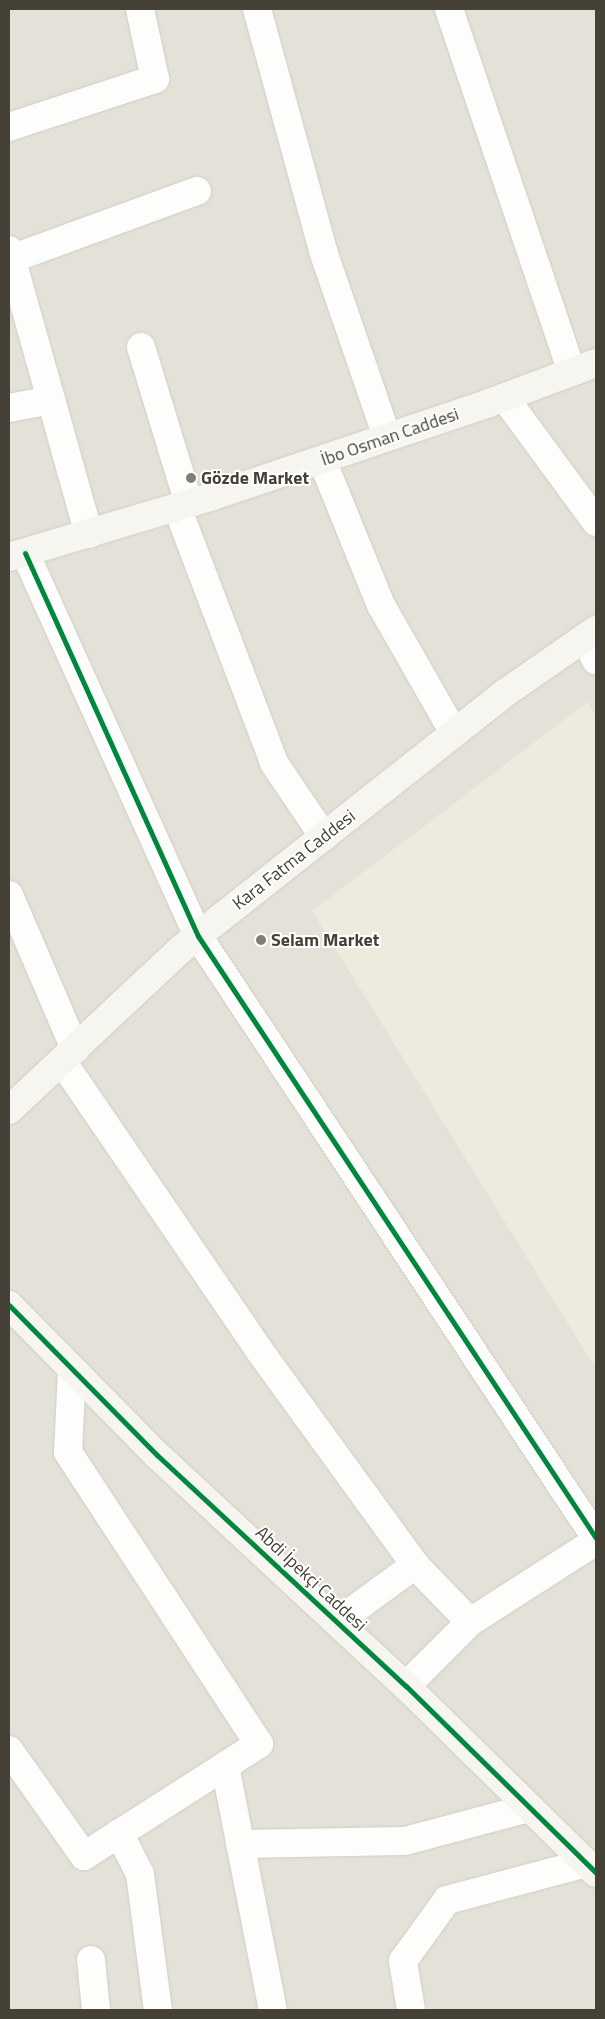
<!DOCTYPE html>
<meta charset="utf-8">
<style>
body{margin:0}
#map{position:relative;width:605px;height:2019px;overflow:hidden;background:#f0efeb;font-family:"Titillium Web",sans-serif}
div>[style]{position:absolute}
.residential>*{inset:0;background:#e4e1d8}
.education>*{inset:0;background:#eeeadd}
.roads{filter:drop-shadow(0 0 1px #cecdc8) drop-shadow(0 0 1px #cecdc8)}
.street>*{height:28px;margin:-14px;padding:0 14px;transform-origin:14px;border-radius:14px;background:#fdfdfc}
.secondary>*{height:28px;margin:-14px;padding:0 14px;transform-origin:14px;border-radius:14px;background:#f6f5ef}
.cycleway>*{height:5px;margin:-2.5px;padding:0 2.5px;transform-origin:2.5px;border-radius:2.5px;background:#00873e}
.dots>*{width:14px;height:14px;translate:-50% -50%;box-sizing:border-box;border:2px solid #fff;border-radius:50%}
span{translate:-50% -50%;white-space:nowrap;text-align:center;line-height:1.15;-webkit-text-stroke:4px #fff;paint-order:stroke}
.street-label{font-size:18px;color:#464137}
.poi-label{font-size:18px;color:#464137;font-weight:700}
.left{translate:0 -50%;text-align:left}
.frame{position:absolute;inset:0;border:10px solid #464137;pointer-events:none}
</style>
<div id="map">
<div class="residential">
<i style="clip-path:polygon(9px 9px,596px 9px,596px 2010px,9px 2010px)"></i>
</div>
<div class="education">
<i style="clip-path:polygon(588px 702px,596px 717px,596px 1369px,312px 911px)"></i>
</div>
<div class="roads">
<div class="street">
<i style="left:257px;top:9px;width:251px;rotate:74.7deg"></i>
<i style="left:323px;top:251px;width:197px;rotate:71deg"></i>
<i style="left:449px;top:9px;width:383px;rotate:71.3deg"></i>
<i style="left:9px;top:127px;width:154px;rotate:-18.2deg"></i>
<i style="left:155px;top:79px;width:72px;rotate:-102.1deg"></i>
<i style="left:9px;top:250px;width:295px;rotate:74.3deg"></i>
<i style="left:11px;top:259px;width:198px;rotate:-20.1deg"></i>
<i style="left:141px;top:347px;width:164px;rotate:73deg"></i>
<i style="left:505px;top:398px;width:154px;rotate:53.7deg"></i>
<i style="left:9px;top:408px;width:43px;rotate:-10.8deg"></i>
<i style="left:322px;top:460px;width:157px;rotate:67.9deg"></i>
<i style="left:381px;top:605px;width:147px;rotate:60.3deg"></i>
<i style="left:177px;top:507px;width:274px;rotate:69.2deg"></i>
<i style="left:274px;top:763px;width:89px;rotate:56deg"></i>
<i style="left:25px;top:553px;width:420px;rotate:65.7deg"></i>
<i style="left:198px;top:936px;width:722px;rotate:56.53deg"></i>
<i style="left:585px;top:638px;width:25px;rotate:64deg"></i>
<i style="left:9px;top:895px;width:168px;rotate:66.8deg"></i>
<i style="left:62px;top:1061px;width:350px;rotate:55.7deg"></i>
<i style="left:259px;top:1350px;width:266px;rotate:54deg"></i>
<i style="left:415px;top:1565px;width:79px;rotate:46deg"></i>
<i style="left:337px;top:1622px;width:97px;rotate:-36.2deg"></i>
<i style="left:406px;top:1686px;width:91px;rotate:-45deg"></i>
<i style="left:470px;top:1622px;width:150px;rotate:-32.7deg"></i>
<i style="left:9px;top:1750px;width:130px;rotate:54.7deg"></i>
<i style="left:84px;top:1856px;width:208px;rotate:-32.6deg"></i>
<i style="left:259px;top:1744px;width:349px;rotate:-123.2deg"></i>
<i style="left:68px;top:1452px;width:83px;rotate:-87.2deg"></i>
<i style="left:225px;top:1766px;width:249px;rotate:78.9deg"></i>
<i style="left:119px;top:1833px;width:46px;rotate:62.9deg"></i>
<i style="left:140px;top:1874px;width:137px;rotate:82.5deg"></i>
<i style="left:240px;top:1844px;width:165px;rotate:-1deg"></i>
<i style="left:405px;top:1841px;width:128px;rotate:-14.9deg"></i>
<i style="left:91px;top:1960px;width:50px;rotate:84.3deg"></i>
<i style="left:411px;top:2010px;width:50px;rotate:-99.3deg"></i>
<i style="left:403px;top:1961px;width:75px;rotate:-54.2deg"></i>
<i style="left:447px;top:1900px;width:144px;rotate:-14.9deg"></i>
</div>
<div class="secondary">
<i style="left:9px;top:557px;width:213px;rotate:-16.6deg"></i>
<i style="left:213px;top:496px;width:291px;rotate:-18.6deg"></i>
<i style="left:489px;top:403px;width:114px;rotate:-20.5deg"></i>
<i style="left:9px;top:1110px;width:236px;rotate:-43.1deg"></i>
<i style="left:181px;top:949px;width:413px;rotate:-38.3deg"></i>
<i style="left:505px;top:693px;width:111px;rotate:-34.7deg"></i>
<i style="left:9px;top:1305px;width:211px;rotate:45.4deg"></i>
<i style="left:157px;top:1455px;width:340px;rotate:42.9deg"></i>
<i style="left:406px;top:1686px;width:267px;rotate:44.5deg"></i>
</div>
</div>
<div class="cycleway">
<i style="left:25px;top:553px;width:420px;rotate:65.7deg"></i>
<i style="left:198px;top:936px;width:722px;rotate:56.53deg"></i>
<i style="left:9px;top:1305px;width:211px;rotate:45.4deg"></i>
<i style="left:157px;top:1455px;width:340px;rotate:42.9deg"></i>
<i style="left:406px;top:1686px;width:267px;rotate:44.5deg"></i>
</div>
<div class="dots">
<i style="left:191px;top:478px;background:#827e76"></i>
<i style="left:261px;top:940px;background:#827e76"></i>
</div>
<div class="street-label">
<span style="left:390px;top:437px;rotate:-19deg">İbo Osman Caddesi</span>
<span style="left:294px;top:860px;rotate:-38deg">Kara Fatma Caddesi</span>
<span style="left:311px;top:1579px;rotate:43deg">Abdi İpekçi Caddesi</span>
</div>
<div class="poi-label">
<span class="left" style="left:201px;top:478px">Gözde Market</span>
<span class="left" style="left:271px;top:940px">Selam Market</span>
</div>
<div class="frame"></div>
</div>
